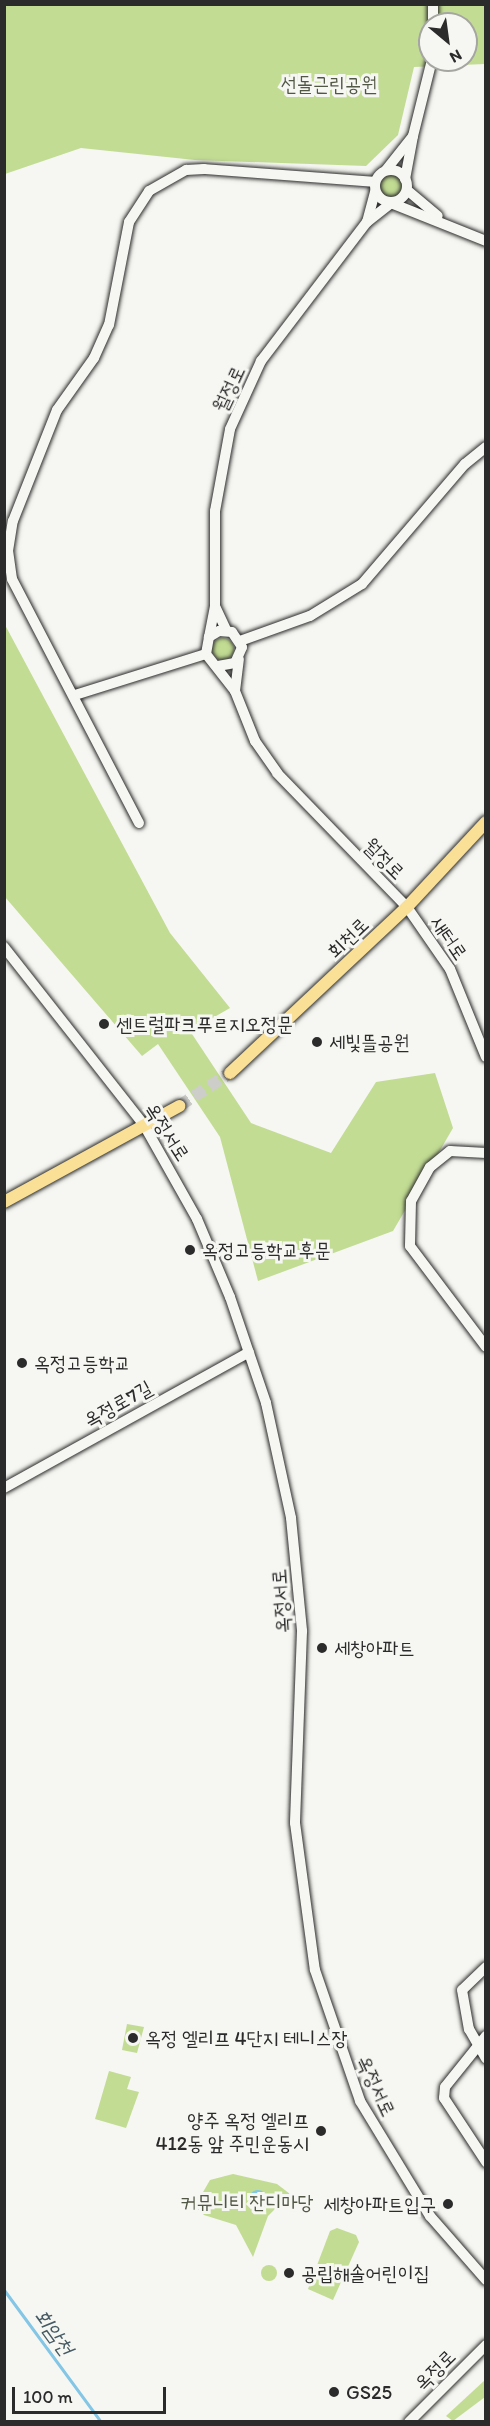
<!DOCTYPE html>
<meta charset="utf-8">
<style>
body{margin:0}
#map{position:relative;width:490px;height:2426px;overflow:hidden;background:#f6f6f2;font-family:Itim,"Poor Story",sans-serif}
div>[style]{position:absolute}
.green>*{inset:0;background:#c2dc93}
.round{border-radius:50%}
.water>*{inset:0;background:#84c6e5}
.stream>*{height:3px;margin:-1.5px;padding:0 1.5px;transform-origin:1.5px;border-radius:1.5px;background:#84c6e5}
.major-tunnel>*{height:12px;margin-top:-6px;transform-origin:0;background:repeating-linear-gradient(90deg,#cdcdca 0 12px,transparent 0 18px)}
.roads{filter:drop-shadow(0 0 2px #2b2b2b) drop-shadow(0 0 2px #2b2b2b)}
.minor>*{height:10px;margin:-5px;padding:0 5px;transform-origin:5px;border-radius:5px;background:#f6f6f2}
.minor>.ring{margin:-5px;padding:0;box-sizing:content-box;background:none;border:10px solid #f6f6f2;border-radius:50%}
.major>*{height:12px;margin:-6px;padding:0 6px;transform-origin:6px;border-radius:6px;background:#fadf96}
.dots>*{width:16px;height:16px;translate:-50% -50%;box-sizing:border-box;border:3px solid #f6f6f2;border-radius:50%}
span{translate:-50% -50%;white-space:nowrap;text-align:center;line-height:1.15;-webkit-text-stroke:6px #f6f6f2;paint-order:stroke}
.park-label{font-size:20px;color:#515745}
.street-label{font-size:20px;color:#2b2b2b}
.poi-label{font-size:20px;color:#2b2b2b}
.left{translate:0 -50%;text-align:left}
.right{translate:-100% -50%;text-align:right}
.water-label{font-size:21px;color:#465a63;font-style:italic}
.frame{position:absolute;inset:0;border:6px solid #2b2b2b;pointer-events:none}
.north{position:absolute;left:418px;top:12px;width:60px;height:60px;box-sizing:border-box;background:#f6f6f2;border:2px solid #a5a5a2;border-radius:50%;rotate:151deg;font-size:16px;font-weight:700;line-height:24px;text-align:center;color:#2b2b2b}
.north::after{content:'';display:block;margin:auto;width:21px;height:27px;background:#2b2b2b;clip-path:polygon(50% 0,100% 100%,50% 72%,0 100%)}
.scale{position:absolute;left:12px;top:2387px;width:154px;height:27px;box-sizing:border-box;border:3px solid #2b2b2b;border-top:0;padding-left:8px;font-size:18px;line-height:21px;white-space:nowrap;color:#2b2b2b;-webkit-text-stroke:4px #f6f6f2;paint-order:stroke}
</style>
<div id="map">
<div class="green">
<i style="clip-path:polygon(evenodd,5px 5px,485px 5px,485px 64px,414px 67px,398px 135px,366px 166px,195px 160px,81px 148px,5px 174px,5px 5px,430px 24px,466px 24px,466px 60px,430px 60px,430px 24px)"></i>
<i class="round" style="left:380px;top:175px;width:22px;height:22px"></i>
<i style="clip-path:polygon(4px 623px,170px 933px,230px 1008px,190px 1031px,251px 1123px,331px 1153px,376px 1082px,435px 1073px,453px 1128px,393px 1231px,258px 1281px,220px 1137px,158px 1044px,142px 1056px,5px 897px)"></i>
<i class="round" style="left:212px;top:638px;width:22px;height:22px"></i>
<i style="clip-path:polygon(127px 2024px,144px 2027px,137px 2053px,122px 2050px)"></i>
<i style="clip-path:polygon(109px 2071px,131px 2077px,127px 2089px,139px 2092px,126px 2128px,95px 2119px)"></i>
<i style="clip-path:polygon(233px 2174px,277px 2184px,290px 2194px,268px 2216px,253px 2257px,236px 2225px,204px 2215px,195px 2206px,210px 2180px)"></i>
<i style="clip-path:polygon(337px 2228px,356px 2235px,359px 2242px,333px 2300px,308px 2289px,330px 2231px)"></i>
<i class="round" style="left:261px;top:2265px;width:16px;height:16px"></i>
<i style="clip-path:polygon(485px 2380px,485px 2397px,453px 2421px,446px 2416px)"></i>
</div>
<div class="water">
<i class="round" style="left:249px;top:2190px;width:18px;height:18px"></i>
</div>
<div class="stream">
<i style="left:4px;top:2290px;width:164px;rotate:53.7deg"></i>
</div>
<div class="major-tunnel">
<i style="left:179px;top:1106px;width:61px;rotate:-32.9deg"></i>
</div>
<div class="roads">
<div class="minor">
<i style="left:433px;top:24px;width:20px;rotate:-90deg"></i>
<i style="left:413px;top:136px;width:78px;rotate:-76deg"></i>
<i class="ring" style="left:375px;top:170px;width:22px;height:22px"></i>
<i style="left:386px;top:170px;width:43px;rotate:-51.5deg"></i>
<i style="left:413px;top:136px;width:44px;rotate:100.5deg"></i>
<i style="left:407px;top:190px;width:40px;rotate:40deg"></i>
<i style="left:375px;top:192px;width:31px;rotate:105deg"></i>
<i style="left:367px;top:222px;width:31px;rotate:-38deg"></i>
<i style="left:391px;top:203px;width:102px;rotate:21.8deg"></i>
<i style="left:215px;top:606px;width:95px;rotate:-90deg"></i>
<i style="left:215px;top:511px;width:83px;rotate:-79.6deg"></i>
<i style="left:230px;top:429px;width:75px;rotate:-65.5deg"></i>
<i style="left:261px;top:361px;width:175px;rotate:-52.7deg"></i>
<i style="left:209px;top:637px;width:32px;rotate:-79deg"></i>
<i style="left:215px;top:606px;width:26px;rotate:65deg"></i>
<i style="left:240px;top:641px;width:74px;rotate:-19.7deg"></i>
<i style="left:310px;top:616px;width:61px;rotate:-31.6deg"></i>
<i style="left:362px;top:584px;width:158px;rotate:-49.4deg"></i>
<i style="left:465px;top:464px;width:27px;rotate:-39deg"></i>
<i style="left:218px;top:666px;width:17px;rotate:-10deg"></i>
<i style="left:235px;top:663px;width:17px;rotate:-66deg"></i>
<i style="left:242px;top:647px;width:18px;rotate:-124deg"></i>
<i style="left:232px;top:632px;width:13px;rotate:-176deg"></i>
<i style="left:219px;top:631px;width:12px;rotate:149deg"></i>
<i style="left:209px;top:637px;width:17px;rotate:100deg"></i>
<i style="left:206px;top:654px;width:47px;rotate:51.9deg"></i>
<i style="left:235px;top:691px;width:32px;rotate:-83deg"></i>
<i style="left:235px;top:691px;width:54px;rotate:68.2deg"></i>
<i style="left:255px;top:741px;width:39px;rotate:55deg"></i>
<i style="left:277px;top:773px;width:187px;rotate:45.9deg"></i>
<i style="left:407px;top:907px;width:75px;rotate:55.3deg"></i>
<i style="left:450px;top:969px;width:95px;rotate:67.8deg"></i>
<i style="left:75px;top:695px;width:137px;rotate:-17.4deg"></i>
<i style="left:139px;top:823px;width:275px;rotate:-117.5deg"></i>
<i style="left:12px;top:579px;width:28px;rotate:-98deg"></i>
<i style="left:8px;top:551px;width:30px;rotate:-81deg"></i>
<i style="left:13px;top:521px;width:119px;rotate:-68.4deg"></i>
<i style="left:57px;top:410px;width:64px;rotate:-54.6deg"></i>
<i style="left:94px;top:358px;width:36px;rotate:-66deg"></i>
<i style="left:109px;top:325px;width:105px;rotate:-79deg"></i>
<i style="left:129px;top:222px;width:37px;rotate:-57deg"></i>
<i style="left:149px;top:191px;width:43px;rotate:-29.6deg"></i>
<i style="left:186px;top:170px;width:18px;rotate:-3deg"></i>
<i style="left:204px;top:169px;width:171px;rotate:4.3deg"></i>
<i style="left:4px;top:947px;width:226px;rotate:51.8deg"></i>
<i style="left:144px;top:1125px;width:108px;rotate:60.6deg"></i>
<i style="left:197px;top:1219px;width:85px;rotate:67.1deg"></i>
<i style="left:230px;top:1297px;width:112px;rotate:71.2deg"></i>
<i style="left:266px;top:1403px;width:118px;rotate:77.7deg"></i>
<i style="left:291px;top:1518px;width:114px;rotate:84.4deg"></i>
<i style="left:302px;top:1631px;width:192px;rotate:92.1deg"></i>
<i style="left:295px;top:1823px;width:148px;rotate:82.3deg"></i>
<i style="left:315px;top:1970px;width:139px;rotate:71deg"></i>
<i style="left:360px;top:2101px;width:135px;rotate:58.7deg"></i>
<i style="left:430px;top:2216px;width:85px;rotate:48.8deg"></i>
<i style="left:486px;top:1153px;width:36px;rotate:-177deg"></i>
<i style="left:450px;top:1151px;width:26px;rotate:141deg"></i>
<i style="left:430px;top:1167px;width:39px;rotate:119deg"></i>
<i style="left:411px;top:1201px;width:45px;rotate:91.3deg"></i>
<i style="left:410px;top:1246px;width:126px;rotate:53deg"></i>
<i style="left:4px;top:1488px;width:280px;rotate:-29deg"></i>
<i style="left:486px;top:1967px;width:33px;rotate:136deg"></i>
<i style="left:462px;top:1990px;width:40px;rotate:80deg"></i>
<i style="left:469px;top:2029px;width:34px;rotate:60deg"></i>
<i style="left:486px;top:2036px;width:65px;rotate:128.8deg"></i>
<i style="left:445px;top:2087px;width:11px;rotate:95deg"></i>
<i style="left:444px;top:2098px;width:77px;rotate:56.7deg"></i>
<i style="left:409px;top:2422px;width:109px;rotate:-45deg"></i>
</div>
<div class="major">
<i style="left:230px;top:1073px;width:243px;rotate:-43.2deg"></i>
<i style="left:407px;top:907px;width:116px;rotate:-47.1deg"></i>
<i style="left:4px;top:1202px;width:200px;rotate:-28.7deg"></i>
</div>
</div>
<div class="dots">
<i style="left:104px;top:1024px;background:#2b2b2b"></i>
<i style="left:317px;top:1042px;background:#2b2b2b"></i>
<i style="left:190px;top:1250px;background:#2b2b2b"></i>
<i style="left:22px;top:1363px;background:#2b2b2b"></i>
<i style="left:322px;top:1648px;background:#2b2b2b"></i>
<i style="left:133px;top:2038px;background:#2b2b2b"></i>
<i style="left:321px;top:2131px;background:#2b2b2b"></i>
<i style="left:448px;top:2204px;background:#2b2b2b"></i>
<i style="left:289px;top:2273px;background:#2b2b2b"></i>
<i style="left:334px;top:2392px;background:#2b2b2b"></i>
</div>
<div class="park-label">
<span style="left:329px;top:84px">선돌근린공원</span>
<span style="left:247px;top:2202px">커뮤니티 잔디마당</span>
</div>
<div class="street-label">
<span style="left:229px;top:389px;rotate:-65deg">월정로</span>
<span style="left:384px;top:859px;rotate:45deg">월정로</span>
<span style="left:348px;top:938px;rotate:-44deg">회천로</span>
<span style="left:449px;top:938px;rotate:56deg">새터로</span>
<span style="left:167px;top:1132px;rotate:57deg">옥정서로</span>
<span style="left:118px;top:1404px;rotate:-29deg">옥정로7길</span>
<span style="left:281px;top:1601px;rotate:-94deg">옥정서로</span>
<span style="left:376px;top:2086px;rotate:65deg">옥정서로</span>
<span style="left:435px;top:2370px;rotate:-45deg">옥정로</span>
</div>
<div class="poi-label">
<span class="left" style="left:116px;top:1024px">센트럴파크푸르지오정문</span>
<span class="left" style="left:329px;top:1042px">세빛뜰공원</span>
<span class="left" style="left:202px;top:1250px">옥정고등학교후문</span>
<span class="left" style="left:34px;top:1363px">옥정고등학교</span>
<span class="left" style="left:334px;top:1648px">세창아파트</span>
<span class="left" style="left:145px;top:2038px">옥정 엘리프 4단지 테니스장</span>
<span class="right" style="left:309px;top:2132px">양주 옥정 엘리프<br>412동 앞 주민운동시</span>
<span class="right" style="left:436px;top:2204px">세창아파트입구</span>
<span class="left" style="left:301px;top:2273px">공립해솔어린이집</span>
<span class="left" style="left:346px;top:2392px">GS25</span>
</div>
<div class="water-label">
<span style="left:54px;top:2332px;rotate:54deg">회암천</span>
</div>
<div class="frame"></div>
<div class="north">N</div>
<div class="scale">100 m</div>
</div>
